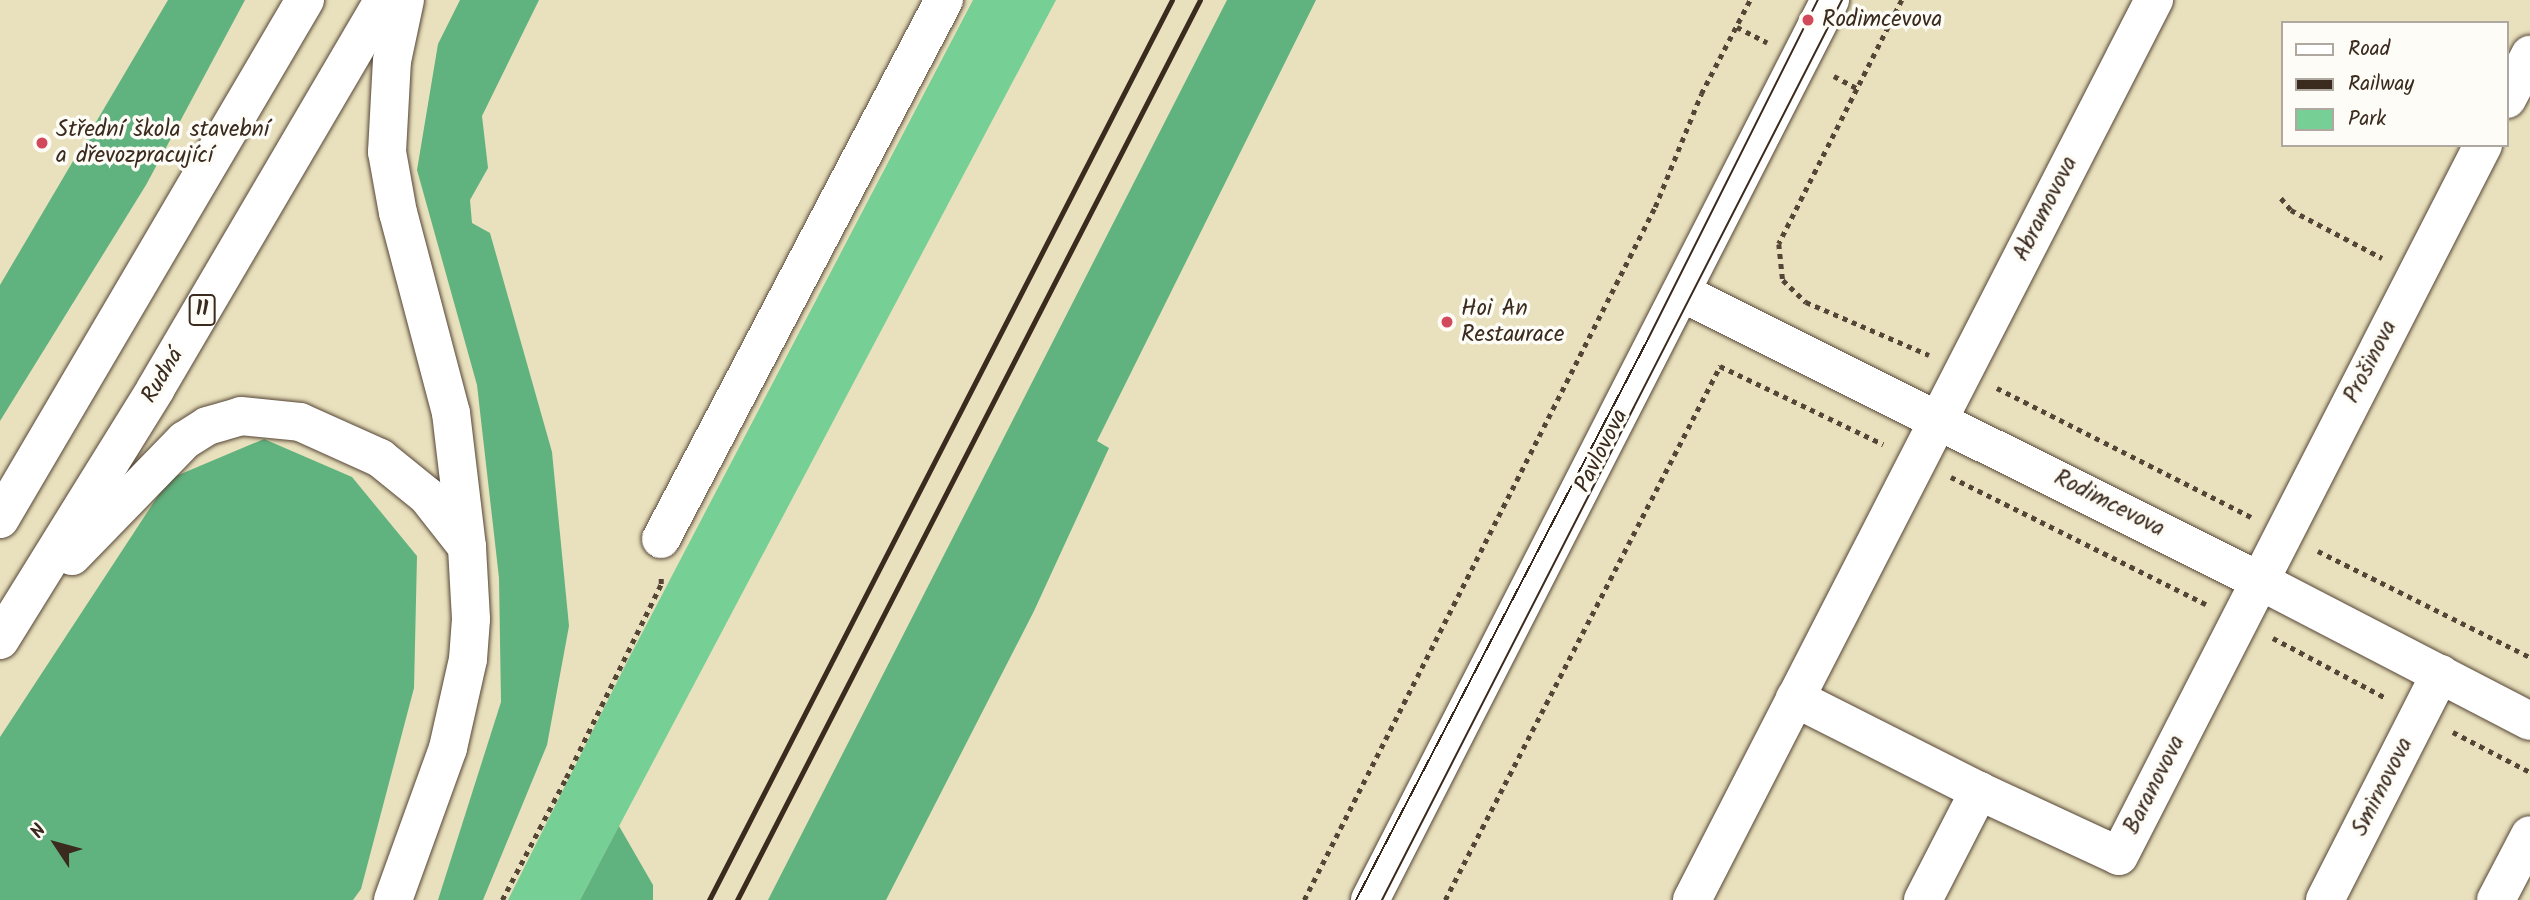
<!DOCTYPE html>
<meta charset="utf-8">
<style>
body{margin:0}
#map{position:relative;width:2530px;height:900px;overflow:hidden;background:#e9e1bd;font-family:Kalam,sans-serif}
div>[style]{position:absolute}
.green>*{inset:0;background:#76cf95}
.forest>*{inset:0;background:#60b27e}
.path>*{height:4.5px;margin-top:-2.25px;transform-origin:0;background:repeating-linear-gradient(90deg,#554536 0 5px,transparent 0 10px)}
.roads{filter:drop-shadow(0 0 2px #554536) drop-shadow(0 0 2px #554536)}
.minor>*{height:38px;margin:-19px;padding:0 19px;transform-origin:19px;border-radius:19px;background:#fff}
.trunk>*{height:38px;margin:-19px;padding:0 19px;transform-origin:19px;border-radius:19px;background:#fff}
.tram>*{height:2px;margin:-1px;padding:0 1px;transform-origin:1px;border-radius:1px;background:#3b2a1e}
.rail>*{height:5px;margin:-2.5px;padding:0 2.5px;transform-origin:2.5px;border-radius:2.5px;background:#3b2a1e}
.dots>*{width:19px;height:19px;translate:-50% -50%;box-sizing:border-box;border:4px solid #fdfcf7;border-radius:50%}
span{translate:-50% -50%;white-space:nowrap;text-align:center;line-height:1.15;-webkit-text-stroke:7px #fdfcf7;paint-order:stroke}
.shield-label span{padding:2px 5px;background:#fdfcf7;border:2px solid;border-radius:5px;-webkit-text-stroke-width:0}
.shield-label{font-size:21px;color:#3b2a1e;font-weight:700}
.poi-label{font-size:23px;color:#3b2a1e}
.left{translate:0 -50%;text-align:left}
.street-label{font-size:23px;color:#3b2a1e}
.legend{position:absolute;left:2281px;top:21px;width:228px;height:126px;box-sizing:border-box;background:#fdfcf7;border:2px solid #afa8a0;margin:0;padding:9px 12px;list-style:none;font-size:21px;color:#3b2a1e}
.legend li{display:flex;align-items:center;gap:14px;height:35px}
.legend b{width:35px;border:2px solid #afa8a0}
.north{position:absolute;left:21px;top:809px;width:70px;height:70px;-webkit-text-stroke:5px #fdfcf7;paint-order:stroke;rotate:306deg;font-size:19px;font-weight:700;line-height:28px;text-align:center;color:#3b2a1e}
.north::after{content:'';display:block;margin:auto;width:24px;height:32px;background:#3b2a1e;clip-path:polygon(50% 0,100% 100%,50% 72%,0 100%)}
</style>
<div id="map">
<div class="green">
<i style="clip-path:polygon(973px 0,1056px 0,580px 900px,508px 900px,629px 658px)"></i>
</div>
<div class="forest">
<i style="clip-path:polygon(168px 0,245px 0,146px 185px,0 421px,0 285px)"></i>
<i style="clip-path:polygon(460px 0,539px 0,482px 116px,488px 168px,470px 200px,472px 223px,490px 233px,552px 452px,569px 626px,547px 745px,483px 900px,438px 900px,501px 702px,499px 578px,477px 385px,417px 170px,438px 44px)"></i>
<i style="clip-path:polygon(1227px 0,1316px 0,1097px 441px,1109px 448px,1034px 611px,886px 900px,768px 900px)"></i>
<i style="clip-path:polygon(264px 439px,352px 477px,417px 556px,414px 688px,361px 889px,353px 900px,0 900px,0 737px,169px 479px)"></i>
<i style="clip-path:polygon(619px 826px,653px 885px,653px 900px,580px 900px)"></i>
</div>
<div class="path">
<i style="left:1902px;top:0;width:273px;rotate:116.8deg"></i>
<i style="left:1779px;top:244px;width:36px;rotate:84deg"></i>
<i style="left:1783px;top:280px;width:32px;rotate:44deg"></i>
<i style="left:1806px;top:302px;width:134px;rotate:23.3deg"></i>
<i style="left:1737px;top:27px;width:34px;rotate:27deg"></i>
<i style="left:1834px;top:76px;width:26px;rotate:28deg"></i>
<i style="left:2281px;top:198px;width:16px;rotate:50deg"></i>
<i style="left:2291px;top:210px;width:103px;rotate:27.8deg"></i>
<i style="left:1997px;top:388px;width:285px;rotate:26.9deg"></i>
<i style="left:1951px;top:477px;width:285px;rotate:26.5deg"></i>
<i style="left:2318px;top:551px;width:237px;rotate:26.6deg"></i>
<i style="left:2273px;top:638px;width:128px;rotate:28deg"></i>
<i style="left:2453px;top:732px;width:87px;rotate:27.5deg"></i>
<i style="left:502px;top:900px;width:138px;rotate:-62.3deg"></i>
<i style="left:566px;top:778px;width:216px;rotate:-63.9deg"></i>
<i style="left:661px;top:584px;width:9px;rotate:-90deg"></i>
<i style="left:1304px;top:900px;width:777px;rotate:-63.14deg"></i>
<i style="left:1655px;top:207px;width:122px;rotate:-67.8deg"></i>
<i style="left:1701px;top:94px;width:106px;rotate:-62.5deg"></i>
<i style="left:1445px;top:900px;width:601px;rotate:-62.75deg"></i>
<i style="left:1720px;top:366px;width:181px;rotate:25.6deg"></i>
</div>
<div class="roads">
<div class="minor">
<i style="left:2507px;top:99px;width:50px;rotate:-62.4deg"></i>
<i style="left:1684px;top:294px;width:641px;rotate:26.49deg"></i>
<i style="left:2258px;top:580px;width:306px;rotate:27.4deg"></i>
<i style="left:661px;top:539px;width:609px;rotate:-62.3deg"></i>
<i style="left:1795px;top:698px;width:206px;rotate:26.8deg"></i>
<i style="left:1370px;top:900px;width:1011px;rotate:-62.93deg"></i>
<i style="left:1692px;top:900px;width:1012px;rotate:-62.83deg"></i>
<i style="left:1923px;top:900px;width:123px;rotate:-62.8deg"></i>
<i style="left:1979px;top:791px;width:154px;rotate:24.9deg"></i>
<i style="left:2119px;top:856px;width:799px;rotate:-62.89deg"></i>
<i style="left:2325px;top:900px;width:254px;rotate:-63deg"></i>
<i style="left:2496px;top:900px;width:73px;rotate:-62.4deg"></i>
</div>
<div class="trunk">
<i style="left:0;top:519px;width:602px;rotate:-59.56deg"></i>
<i style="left:72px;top:556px;width:162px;rotate:-45.8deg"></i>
<i style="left:185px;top:440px;width:26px;rotate:-32deg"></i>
<i style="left:207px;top:426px;width:35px;rotate:-16deg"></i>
<i style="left:241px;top:416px;width:59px;rotate:5.8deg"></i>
<i style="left:300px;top:422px;width:88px;rotate:24.2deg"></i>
<i style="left:380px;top:458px;width:60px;rotate:39deg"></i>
<i style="left:427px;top:496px;width:65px;rotate:51.9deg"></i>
<i style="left:0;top:640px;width:296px;rotate:-58.2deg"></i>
<i style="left:156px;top:388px;width:450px;rotate:-59.6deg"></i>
<i style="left:393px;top:900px;width:162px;rotate:-70.1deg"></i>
<i style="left:448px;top:748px;width:91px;rotate:-77.3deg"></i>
<i style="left:468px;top:659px;width:40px;rotate:-85.7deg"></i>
<i style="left:471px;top:619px;width:72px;rotate:-93.2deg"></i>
<i style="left:467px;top:547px;width:135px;rotate:-96.8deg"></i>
<i style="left:451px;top:413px;width:207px;rotate:-104.8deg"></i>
<i style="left:398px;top:213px;width:62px;rotate:-100.2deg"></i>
<i style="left:387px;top:152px;width:91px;rotate:-86.9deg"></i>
<i style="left:392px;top:61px;width:62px;rotate:-78deg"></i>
</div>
</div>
<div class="tram">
<i style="left:1356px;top:900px;width:632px;rotate:-62.5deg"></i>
<i style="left:1648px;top:339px;width:379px;rotate:-63.4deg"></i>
<i style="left:1382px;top:900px;width:1011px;rotate:-62.93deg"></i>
</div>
<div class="rail">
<i style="left:709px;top:900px;width:1012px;rotate:-62.78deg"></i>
<i style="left:737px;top:900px;width:1012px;rotate:-62.78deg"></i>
</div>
<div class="dots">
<i style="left:1808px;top:20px;background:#d1495b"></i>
<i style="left:42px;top:143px;background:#d1495b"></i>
<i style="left:1447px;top:322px;background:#d1495b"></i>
</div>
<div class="shield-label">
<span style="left:202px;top:310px">11</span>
</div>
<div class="poi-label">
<span class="left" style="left:1822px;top:20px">Rodimcevova</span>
<span class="left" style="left:56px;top:143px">Střední škola stavební<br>a dřevozpracující</span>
<span class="left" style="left:1461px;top:322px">Hoi An<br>Restaurace</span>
</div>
<div class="street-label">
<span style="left:2046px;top:209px;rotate:-63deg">Abramovova</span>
<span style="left:2371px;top:362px;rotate:-63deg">Prošinova</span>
<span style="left:163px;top:376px;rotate:-59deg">Rudná</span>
<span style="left:1602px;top:451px;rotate:-63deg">Pavlovova</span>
<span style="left:2109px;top:504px;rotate:27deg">Rodimcevova</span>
<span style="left:2155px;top:785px;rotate:-63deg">Baranovova</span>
<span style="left:2383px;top:787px;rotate:-63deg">Smirnovova</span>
</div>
<ul class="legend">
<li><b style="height:9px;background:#fff"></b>Road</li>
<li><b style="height:9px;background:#3b2a1e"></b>Railway</li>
<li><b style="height:19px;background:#76cf95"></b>Park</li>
</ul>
<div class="north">N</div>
</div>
